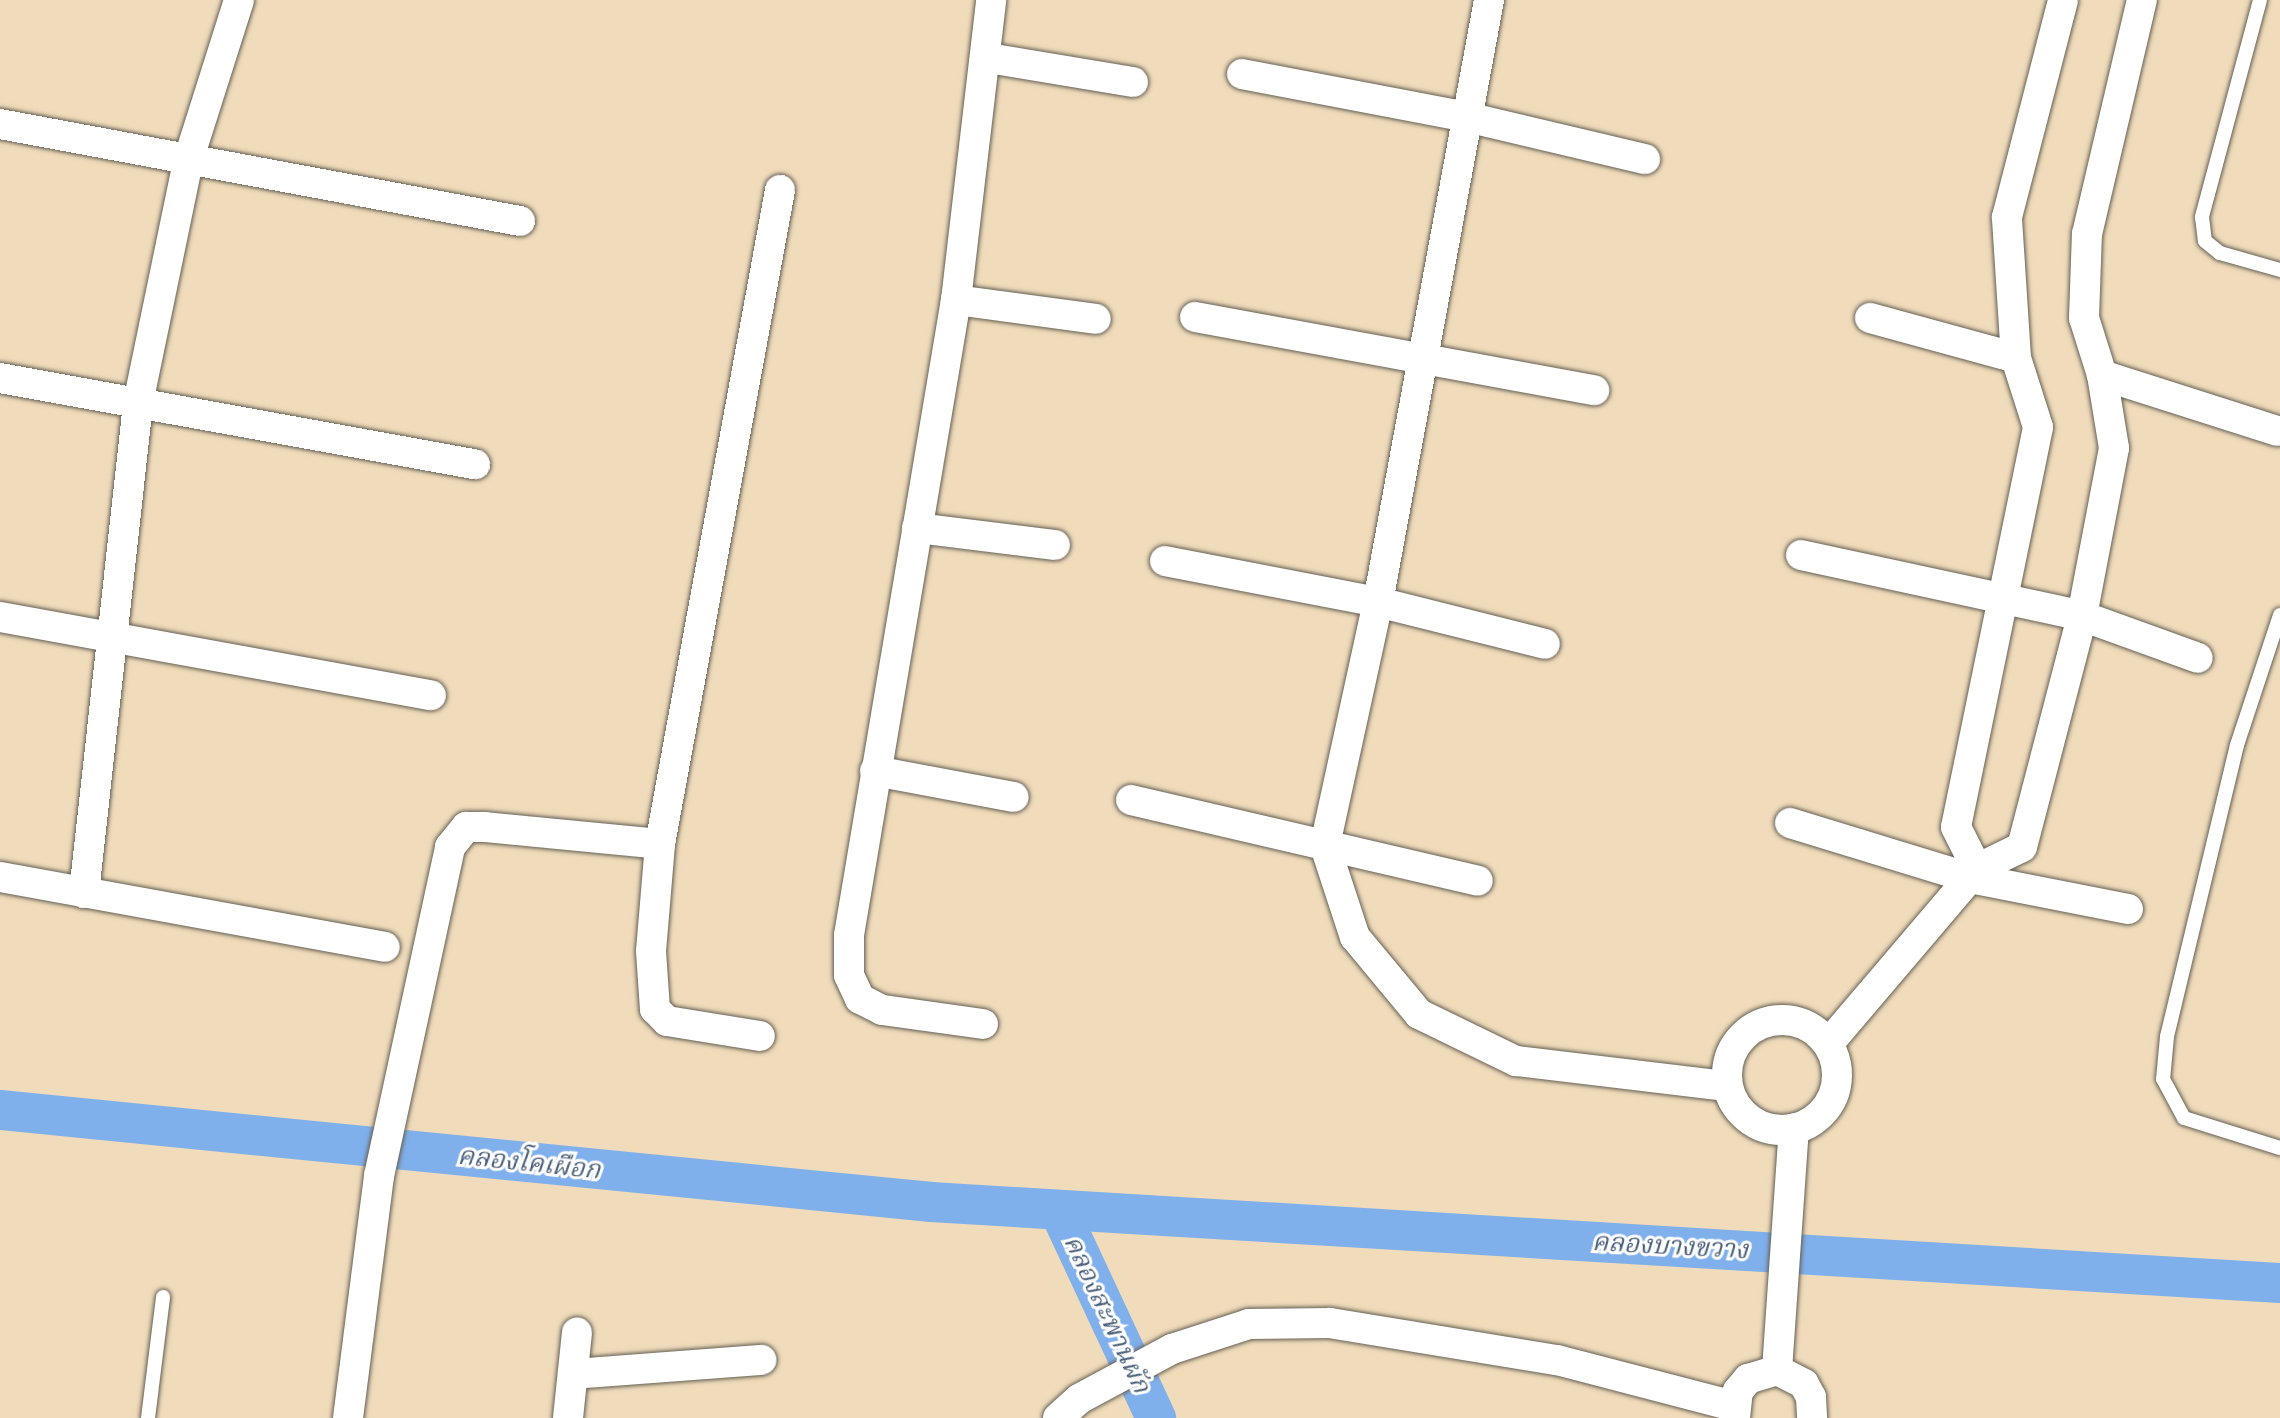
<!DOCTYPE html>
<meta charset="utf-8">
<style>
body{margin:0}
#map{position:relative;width:2280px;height:1418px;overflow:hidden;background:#f0dcbb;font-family:"IM FELL Great Primer","Noto Serif Thai",serif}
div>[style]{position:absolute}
.canal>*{height:40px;margin:-20px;padding:0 20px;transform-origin:20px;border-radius:20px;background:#7fb0eb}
.roads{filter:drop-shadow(0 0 2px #665f54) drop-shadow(0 0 2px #665f54)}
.service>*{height:14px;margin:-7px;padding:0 7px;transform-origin:7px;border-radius:7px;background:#fff}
.minor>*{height:30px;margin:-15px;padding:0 15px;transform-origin:15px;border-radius:15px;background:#fff}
.minor>.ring{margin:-15px;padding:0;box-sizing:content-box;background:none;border:30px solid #fff;border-radius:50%}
span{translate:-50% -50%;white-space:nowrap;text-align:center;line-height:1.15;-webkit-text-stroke:6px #fff;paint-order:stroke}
.water-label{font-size:26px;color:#495f79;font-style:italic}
</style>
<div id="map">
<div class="canal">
<i style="left:0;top:1110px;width:936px;rotate:5.64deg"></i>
<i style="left:931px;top:1202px;width:1351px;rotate:3.44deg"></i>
<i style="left:1059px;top:1210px;width:230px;rotate:65deg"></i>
</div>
<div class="roads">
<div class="service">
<i style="left:2260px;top:0;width:225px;rotate:105deg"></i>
<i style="left:2202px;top:217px;width:24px;rotate:83deg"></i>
<i style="left:2205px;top:241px;width:19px;rotate:39deg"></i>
<i style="left:2220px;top:253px;width:62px;rotate:15.8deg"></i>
<i style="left:2280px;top:615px;width:137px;rotate:108.3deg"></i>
<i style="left:2237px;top:745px;width:300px;rotate:103.5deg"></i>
<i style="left:2167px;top:1037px;width:42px;rotate:95.4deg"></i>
<i style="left:2163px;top:1079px;width:44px;rotate:61.7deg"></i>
<i style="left:2184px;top:1118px;width:101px;rotate:17.4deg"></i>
<i style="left:148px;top:1418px;width:122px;rotate:-82.9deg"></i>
</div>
<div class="minor">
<i style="left:1489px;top:0;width:612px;rotate:100.45deg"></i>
<i style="left:1378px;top:602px;width:250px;rotate:102.3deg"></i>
<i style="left:1325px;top:846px;width:96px;rotate:71.8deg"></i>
<i style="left:1355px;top:937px;width:100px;rotate:50.3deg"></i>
<i style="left:1419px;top:1014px;width:108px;rotate:25.9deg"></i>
<i style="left:1516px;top:1061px;width:212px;rotate:6.8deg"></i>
<i style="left:988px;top:58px;width:147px;rotate:9.4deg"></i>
<i style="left:1242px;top:74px;width:229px;rotate:10.8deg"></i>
<i style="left:1467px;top:117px;width:183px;rotate:13.3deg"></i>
<i style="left:0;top:124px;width:529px;rotate:10.57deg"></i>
<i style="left:956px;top:300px;width:141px;rotate:7.7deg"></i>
<i style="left:1195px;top:317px;width:406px;rotate:10.4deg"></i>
<i style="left:1870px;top:318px;width:151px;rotate:15.3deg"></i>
<i style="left:2102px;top:375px;width:184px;rotate:17.7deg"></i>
<i style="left:0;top:378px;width:483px;rotate:10.3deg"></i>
<i style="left:917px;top:528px;width:139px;rotate:7deg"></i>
<i style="left:1801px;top:555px;width:288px;rotate:12.2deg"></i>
<i style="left:2082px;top:616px;width:123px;rotate:19.9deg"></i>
<i style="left:1165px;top:561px;width:217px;rotate:10.9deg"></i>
<i style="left:1378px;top:602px;width:172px;rotate:14.1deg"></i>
<i style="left:0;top:617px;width:438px;rotate:10.3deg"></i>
<i style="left:875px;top:771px;width:141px;rotate:10.6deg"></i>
<i style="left:1131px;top:800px;width:356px;rotate:13.1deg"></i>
<i style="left:1790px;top:823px;width:188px;rotate:17deg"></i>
<i style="left:1970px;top:878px;width:161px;rotate:11.1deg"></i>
<i style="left:660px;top:844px;width:107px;rotate:94.8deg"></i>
<i style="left:651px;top:951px;width:58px;rotate:86.1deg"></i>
<i style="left:655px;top:1009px;width:17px;rotate:45deg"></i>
<i style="left:667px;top:1021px;width:94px;rotate:9.2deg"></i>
<i style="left:1977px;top:869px;width:47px;rotate:-116.6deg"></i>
<i style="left:1956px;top:827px;width:408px;rotate:-78.4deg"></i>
<i style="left:2038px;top:427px;width:72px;rotate:-107.7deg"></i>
<i style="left:2016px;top:358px;width:141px;rotate:-93.7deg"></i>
<i style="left:2007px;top:217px;width:224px;rotate:-75.5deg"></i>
<i style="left:0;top:877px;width:391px;rotate:10.3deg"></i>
<i style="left:84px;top:893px;width:493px;rotate:-83.7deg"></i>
<i style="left:138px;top:403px;width:247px;rotate:-78.3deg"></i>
<i style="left:188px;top:161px;width:169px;rotate:-72.4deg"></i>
<i class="ring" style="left:1727px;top:1020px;width:80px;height:80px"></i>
<i style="left:983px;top:1024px;width:102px;rotate:-172.1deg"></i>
<i style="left:882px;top:1010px;width:25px;rotate:-153deg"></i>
<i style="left:860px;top:999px;width:26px;rotate:-115deg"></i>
<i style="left:849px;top:975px;width:40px;rotate:-90deg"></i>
<i style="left:849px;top:935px;width:644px;rotate:-80.44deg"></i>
<i style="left:956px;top:300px;width:302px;rotate:-83.3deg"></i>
<i style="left:1829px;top:1043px;width:228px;rotate:-49.6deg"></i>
<i style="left:1977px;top:869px;width:50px;rotate:-26.1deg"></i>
<i style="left:2022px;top:847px;width:239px;rotate:-75.4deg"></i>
<i style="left:2082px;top:616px;width:171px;rotate:-79.2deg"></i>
<i style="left:2114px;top:448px;width:74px;rotate:-99.3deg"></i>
<i style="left:2102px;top:375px;width:60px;rotate:-107.5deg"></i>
<i style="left:2084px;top:318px;width:84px;rotate:-88deg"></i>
<i style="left:2087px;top:234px;width:240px;rotate:-76.8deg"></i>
<i style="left:1777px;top:1370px;width:242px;rotate:-86deg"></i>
<i style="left:573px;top:1374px;width:189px;rotate:-4.3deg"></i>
<i style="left:348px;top:1418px;width:244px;rotate:-82.7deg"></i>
<i style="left:379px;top:1176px;width:337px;rotate:-77.8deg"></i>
<i style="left:450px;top:847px;width:26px;rotate:-51deg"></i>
<i style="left:466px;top:827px;width:19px"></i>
<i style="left:485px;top:827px;width:176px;rotate:5.5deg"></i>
<i style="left:660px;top:844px;width:665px;rotate:-79.6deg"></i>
<i style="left:568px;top:1418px;width:86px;rotate:-84deg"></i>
<i style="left:1058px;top:1418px;width:28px;rotate:-42deg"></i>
<i style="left:1079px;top:1399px;width:106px;rotate:-28.3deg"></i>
<i style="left:1172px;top:1349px;width:81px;rotate:-18deg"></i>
<i style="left:1249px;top:1324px;width:81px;rotate:-0.7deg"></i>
<i style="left:1330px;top:1323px;width:230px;rotate:9.3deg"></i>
<i style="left:1557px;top:1360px;width:182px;rotate:14.6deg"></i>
<i style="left:1735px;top:1418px;width:27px;rotate:-84deg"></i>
<i style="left:1738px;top:1391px;width:16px;rotate:-50deg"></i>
<i style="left:1748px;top:1379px;width:30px;rotate:-17deg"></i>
<i style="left:1777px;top:1370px;width:30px;rotate:27deg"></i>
<i style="left:1804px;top:1384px;width:15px;rotate:62deg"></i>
<i style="left:1811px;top:1397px;width:21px;rotate:87deg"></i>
</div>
</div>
<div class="water-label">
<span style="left:529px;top:1163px;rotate:6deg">คลองโคเผือก</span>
<span style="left:1670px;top:1246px;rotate:3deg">คลองบางขวาง</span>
<span style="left:1107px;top:1314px;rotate:65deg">คลองสะพานผัก</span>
</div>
</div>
